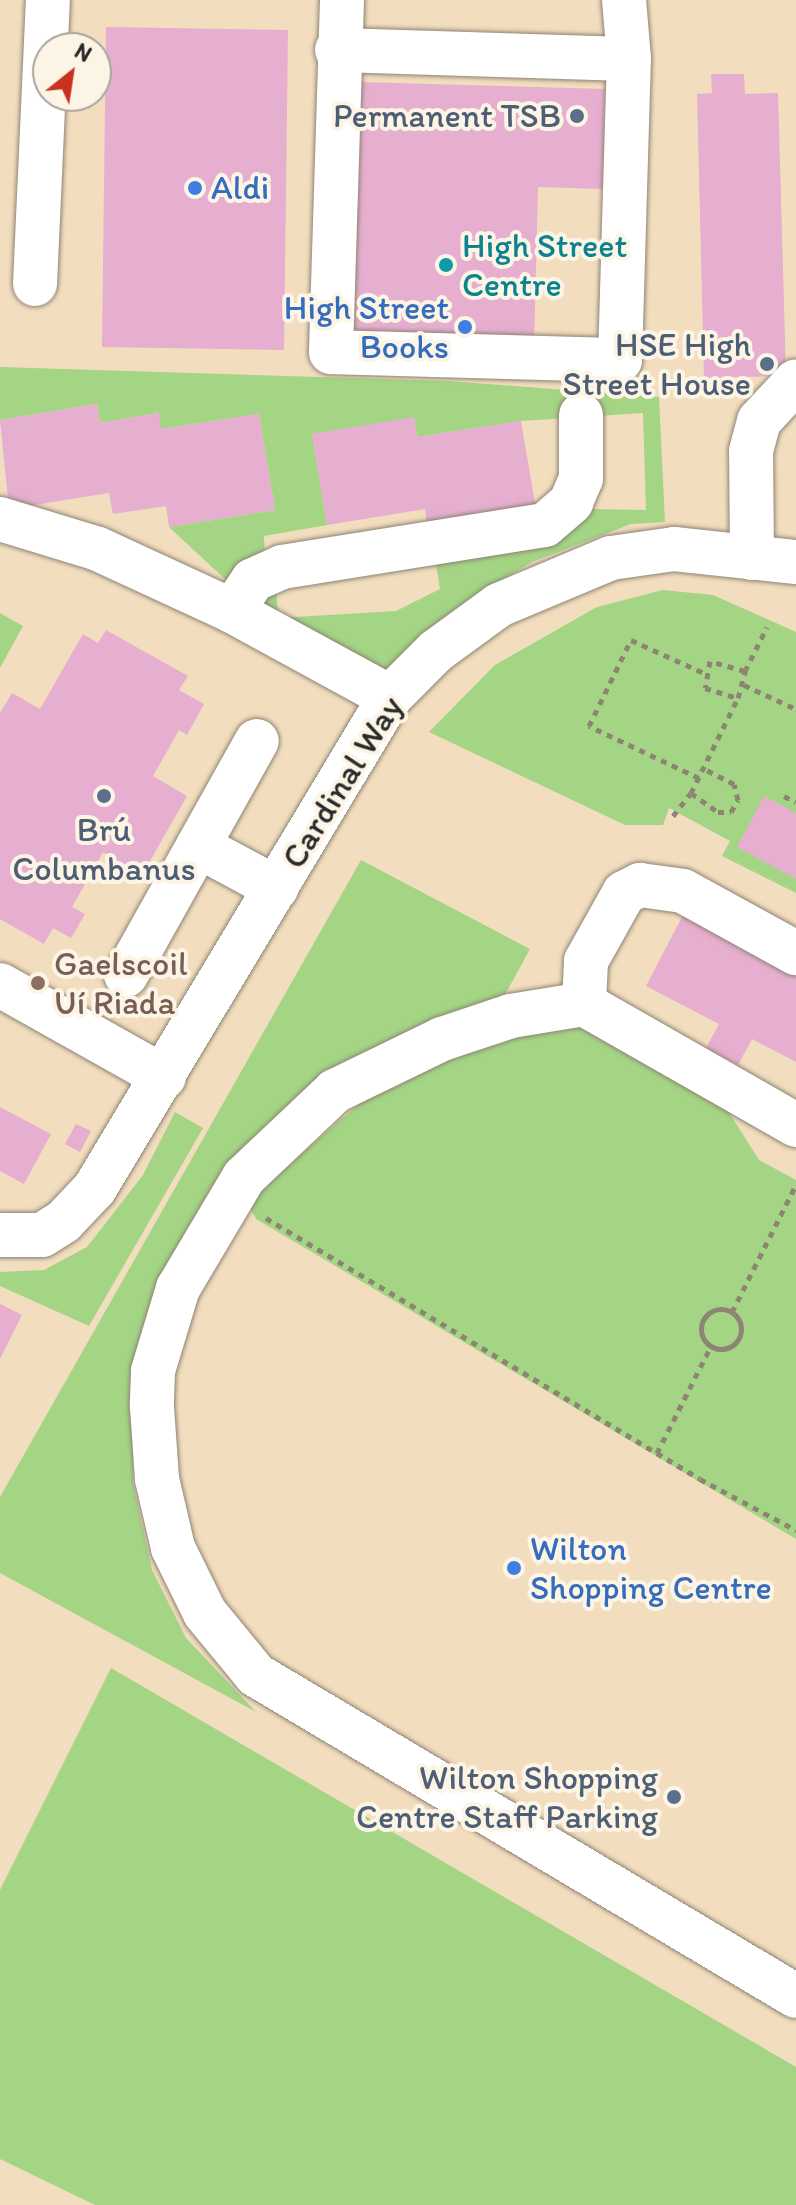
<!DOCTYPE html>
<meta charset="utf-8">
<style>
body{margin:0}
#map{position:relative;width:796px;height:2205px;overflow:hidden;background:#f2ddbe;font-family:Itim,sans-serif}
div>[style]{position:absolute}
.green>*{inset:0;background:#a3d585}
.building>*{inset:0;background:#e6aecf}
.path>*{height:5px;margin-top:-2.5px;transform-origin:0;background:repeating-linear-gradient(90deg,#8e8474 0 6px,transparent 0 12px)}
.path>.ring{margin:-2.5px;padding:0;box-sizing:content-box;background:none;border:5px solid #8e8474;border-radius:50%}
.roads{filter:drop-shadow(0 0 2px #8e8474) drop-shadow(0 0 2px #8e8474)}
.minor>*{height:44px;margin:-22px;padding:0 22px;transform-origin:22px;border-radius:22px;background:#fff}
.dots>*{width:22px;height:22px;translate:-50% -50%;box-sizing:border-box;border:4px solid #fcf5e5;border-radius:50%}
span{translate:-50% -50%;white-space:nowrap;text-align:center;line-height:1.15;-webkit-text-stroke:8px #fcf5e5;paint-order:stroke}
.service-label{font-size:34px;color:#4e5e75}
.right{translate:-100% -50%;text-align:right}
.shop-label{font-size:34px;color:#366cbe}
.left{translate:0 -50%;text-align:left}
.culture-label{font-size:34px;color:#0d838f}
.street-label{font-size:34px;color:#2b2b2b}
.education-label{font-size:34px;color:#785e54}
.north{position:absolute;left:32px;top:32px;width:80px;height:80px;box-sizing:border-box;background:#fcf5e5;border:2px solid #a8a49b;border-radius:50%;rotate:30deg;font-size:22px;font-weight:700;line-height:32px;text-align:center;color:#2b2b2b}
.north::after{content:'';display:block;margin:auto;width:28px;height:36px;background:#c8321e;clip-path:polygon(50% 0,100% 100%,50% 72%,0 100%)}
</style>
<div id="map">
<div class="green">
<i style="clip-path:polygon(0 367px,448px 381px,659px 397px,665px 522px,631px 524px,532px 562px,485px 590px,427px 634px,391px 674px,369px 685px,342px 680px,250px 627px,256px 614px,251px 599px,276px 586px,278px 618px,396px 611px,440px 589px,436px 564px,566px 531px,593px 491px,592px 509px,646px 510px,643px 413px,521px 421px,417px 437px,414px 418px,312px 434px,327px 525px,264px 536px,265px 558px,227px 581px,169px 527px,275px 510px,259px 414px,161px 429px,158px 413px,100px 423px,97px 404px,0 420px)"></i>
<i style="clip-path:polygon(663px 590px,713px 595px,796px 632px,796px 893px,722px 856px,730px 841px,669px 808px,663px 825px,625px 825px,429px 732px,495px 665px,597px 607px)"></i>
<i style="clip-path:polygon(0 613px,23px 626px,0 668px)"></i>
<i style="clip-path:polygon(361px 860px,530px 949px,500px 1004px,292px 1108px,133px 1372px,133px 1483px,152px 1570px,186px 1638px,256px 1712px,0 1573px,0 1497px)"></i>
<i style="clip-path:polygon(588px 1026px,723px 1103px,759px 1160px,796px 1180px,796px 1539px,256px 1219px,247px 1202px,368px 1096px,443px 1059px,518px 1037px)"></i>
<i style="clip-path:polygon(175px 1112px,203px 1128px,89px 1326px,0 1286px,0 1272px,44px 1270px,87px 1247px,143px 1175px)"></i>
<i style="clip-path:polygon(111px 1668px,796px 2067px,796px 2205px,95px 2205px,0 2159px,0 1890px)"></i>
</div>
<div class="building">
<i style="clip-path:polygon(106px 27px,288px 30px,284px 350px,102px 347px)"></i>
<i style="clip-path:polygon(711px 74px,744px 74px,745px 94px,778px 93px,786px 376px,704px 378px,697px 94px,712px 93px)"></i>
<i style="clip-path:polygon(360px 82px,605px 89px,603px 189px,538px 187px,534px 347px,354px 342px)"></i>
<i style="clip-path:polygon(97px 404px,100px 423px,159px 413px,161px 429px,259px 414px,275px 510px,169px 527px,166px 506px,113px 514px,109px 493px,9px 509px,0 420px)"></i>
<i style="clip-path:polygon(414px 417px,417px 437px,521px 421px,537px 515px,428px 532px,425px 509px,327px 525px,312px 434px)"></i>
<i style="clip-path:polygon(106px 630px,188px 676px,179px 690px,204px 704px,187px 735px,179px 730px,153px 776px,187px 796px,142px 875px,103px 852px,72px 907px,85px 914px,71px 938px,53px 928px,44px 944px,0 919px,0 713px,12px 693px,40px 709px,83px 634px,98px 643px)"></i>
<i style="clip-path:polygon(764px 796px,796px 813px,796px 879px,737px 847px)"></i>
<i style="clip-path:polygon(683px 915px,796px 975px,796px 1062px,752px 1039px,738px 1065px,706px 1048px,719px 1024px,646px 986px)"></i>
<i style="clip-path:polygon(0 1107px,51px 1134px,24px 1184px,0 1171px)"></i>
<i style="clip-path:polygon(76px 1124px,91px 1131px,80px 1152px,65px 1144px)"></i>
<i style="clip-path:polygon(0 1304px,22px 1315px,0 1359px)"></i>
</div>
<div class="path">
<i style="left:745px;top:671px;width:36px;rotate:-164deg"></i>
<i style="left:710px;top:661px;width:27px;rotate:100deg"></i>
<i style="left:705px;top:688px;width:34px;rotate:17deg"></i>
<i style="left:738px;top:698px;width:28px;rotate:-75deg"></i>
<i style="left:745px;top:671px;width:49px;rotate:-63.4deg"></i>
<i style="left:744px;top:685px;width:57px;rotate:24.8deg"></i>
<i style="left:699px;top:778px;width:122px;rotate:-154.7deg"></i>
<i style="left:589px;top:726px;width:96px;rotate:-64deg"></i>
<i style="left:631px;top:640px;width:80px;rotate:24.3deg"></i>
<i style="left:691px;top:793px;width:33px;rotate:35deg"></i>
<i style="left:718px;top:812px;width:13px"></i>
<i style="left:731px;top:812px;width:14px;rotate:-60deg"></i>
<i style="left:738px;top:800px;width:16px;rotate:-104deg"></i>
<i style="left:734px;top:784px;width:33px;rotate:-153deg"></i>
<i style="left:784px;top:796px;width:13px;rotate:27deg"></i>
<i style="left:673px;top:816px;width:29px;rotate:-52deg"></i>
<i style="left:691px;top:793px;width:106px;rotate:-63.7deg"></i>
<i style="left:266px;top:1218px;width:506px;rotate:31.02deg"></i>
<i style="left:700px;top:1479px;width:109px;rotate:28deg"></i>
<i class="ring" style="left:701px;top:1309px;width:35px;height:35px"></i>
<i style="left:732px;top:1312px;width:142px;rotate:-63.3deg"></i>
<i style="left:657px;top:1453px;width:120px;rotate:-63.2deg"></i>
</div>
<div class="roads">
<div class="minor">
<i style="left:342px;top:0;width:352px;rotate:91.8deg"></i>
<i style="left:331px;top:352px;width:289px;rotate:1.6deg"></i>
<i style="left:620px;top:360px;width:301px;rotate:-88.3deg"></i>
<i style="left:629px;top:59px;width:59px;rotate:-94.8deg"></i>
<i style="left:337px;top:50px;width:292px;rotate:1.8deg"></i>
<i style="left:35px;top:284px;width:284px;rotate:-87.4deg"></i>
<i style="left:0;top:519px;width:102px;rotate:17deg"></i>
<i style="left:98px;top:549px;width:148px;rotate:24.8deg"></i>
<i style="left:232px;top:611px;width:180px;rotate:28.6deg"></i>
<i style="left:752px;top:558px;width:107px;rotate:-90.5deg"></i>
<i style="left:751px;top:451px;width:31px;rotate:-75deg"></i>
<i style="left:759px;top:421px;width:54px;rotate:-47.2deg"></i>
<i style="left:232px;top:611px;width:37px;rotate:-56deg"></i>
<i style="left:253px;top:580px;width:32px;rotate:-24deg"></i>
<i style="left:282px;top:567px;width:266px;rotate:-9.1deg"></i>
<i style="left:545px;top:525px;width:35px;rotate:-41deg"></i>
<i style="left:571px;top:502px;width:25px;rotate:-67deg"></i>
<i style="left:581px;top:479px;width:64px;rotate:-90deg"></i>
<i style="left:198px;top:846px;width:89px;rotate:28.3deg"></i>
<i style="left:126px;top:975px;width:268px;rotate:-60.8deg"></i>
<i style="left:0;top:985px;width:188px;rotate:29.3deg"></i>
<i style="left:584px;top:1004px;width:43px;rotate:-87.3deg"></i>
<i style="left:586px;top:961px;width:78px;rotate:-60.8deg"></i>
<i style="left:624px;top:893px;width:18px;rotate:-27deg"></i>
<i style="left:640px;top:885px;width:43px;rotate:7.9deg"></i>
<i style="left:683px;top:891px;width:129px;rotate:28.8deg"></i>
<i style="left:796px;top:1125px;width:244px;rotate:-150.3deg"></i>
<i style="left:584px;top:1004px;width:74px;rotate:170.7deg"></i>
<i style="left:511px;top:1016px;width:73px;rotate:161.6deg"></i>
<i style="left:442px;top:1039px;width:119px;rotate:154.1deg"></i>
<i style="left:335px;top:1091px;width:125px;rotate:136.6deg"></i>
<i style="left:244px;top:1177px;width:129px;rotate:120.7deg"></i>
<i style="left:178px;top:1288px;width:87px;rotate:106.8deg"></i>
<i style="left:153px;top:1371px;width:36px;rotate:92deg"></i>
<i style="left:152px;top:1407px;width:72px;rotate:86deg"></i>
<i style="left:157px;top:1479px;width:71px;rotate:76.9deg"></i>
<i style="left:173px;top:1548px;width:72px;rotate:63.8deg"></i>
<i style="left:205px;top:1613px;width:80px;rotate:50.6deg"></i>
<i style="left:256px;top:1675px;width:628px;rotate:30.73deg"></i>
<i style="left:0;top:1235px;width:42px"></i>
<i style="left:42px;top:1235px;width:25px;rotate:-32deg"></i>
<i style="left:63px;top:1222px;width:47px;rotate:-46.7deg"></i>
<i style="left:95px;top:1188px;width:573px;rotate:-59deg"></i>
<i style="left:390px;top:697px;width:65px;rotate:-45deg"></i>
<i style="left:436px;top:651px;width:78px;rotate:-36.1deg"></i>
<i style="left:499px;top:605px;width:121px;rotate:-22.8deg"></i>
<i style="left:611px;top:558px;width:64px;rotate:-8.1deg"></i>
<i style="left:674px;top:549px;width:123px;rotate:6.1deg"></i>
</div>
</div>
<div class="dots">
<i style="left:577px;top:116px;background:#5c6f8a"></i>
<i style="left:195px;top:188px;background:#3f7fe0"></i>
<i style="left:446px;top:265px;background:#0f9aa8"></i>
<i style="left:465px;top:327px;background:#3f7fe0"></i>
<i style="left:767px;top:364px;background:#5c6f8a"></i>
<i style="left:104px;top:796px;background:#5c6f8a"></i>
<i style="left:38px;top:983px;background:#8d6e63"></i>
<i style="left:514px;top:1568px;background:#3f7fe0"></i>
<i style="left:674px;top:1797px;background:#5c6f8a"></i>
</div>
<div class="service-label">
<span class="right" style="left:561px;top:116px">Permanent TSB</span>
<span class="right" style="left:751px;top:364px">HSE High<br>Street House</span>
<span style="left:104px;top:849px">Brú<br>Columbanus</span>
<span class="right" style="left:658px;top:1797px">Wilton Shopping<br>Centre Staff Parking</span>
</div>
<div class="shop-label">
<span class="left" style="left:211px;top:188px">Aldi</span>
<span class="right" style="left:449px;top:327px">High Street<br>Books</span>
<span class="left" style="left:530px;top:1568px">Wilton<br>Shopping Centre</span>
</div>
<div class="culture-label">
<span class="left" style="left:462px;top:265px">High Street<br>Centre</span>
</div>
<div class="street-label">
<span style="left:342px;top:782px;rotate:-58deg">Cardinal Way</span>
</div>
<div class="education-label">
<span class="left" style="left:54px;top:983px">Gaelscoil<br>Uí Riada</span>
</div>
<div class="north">N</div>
</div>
